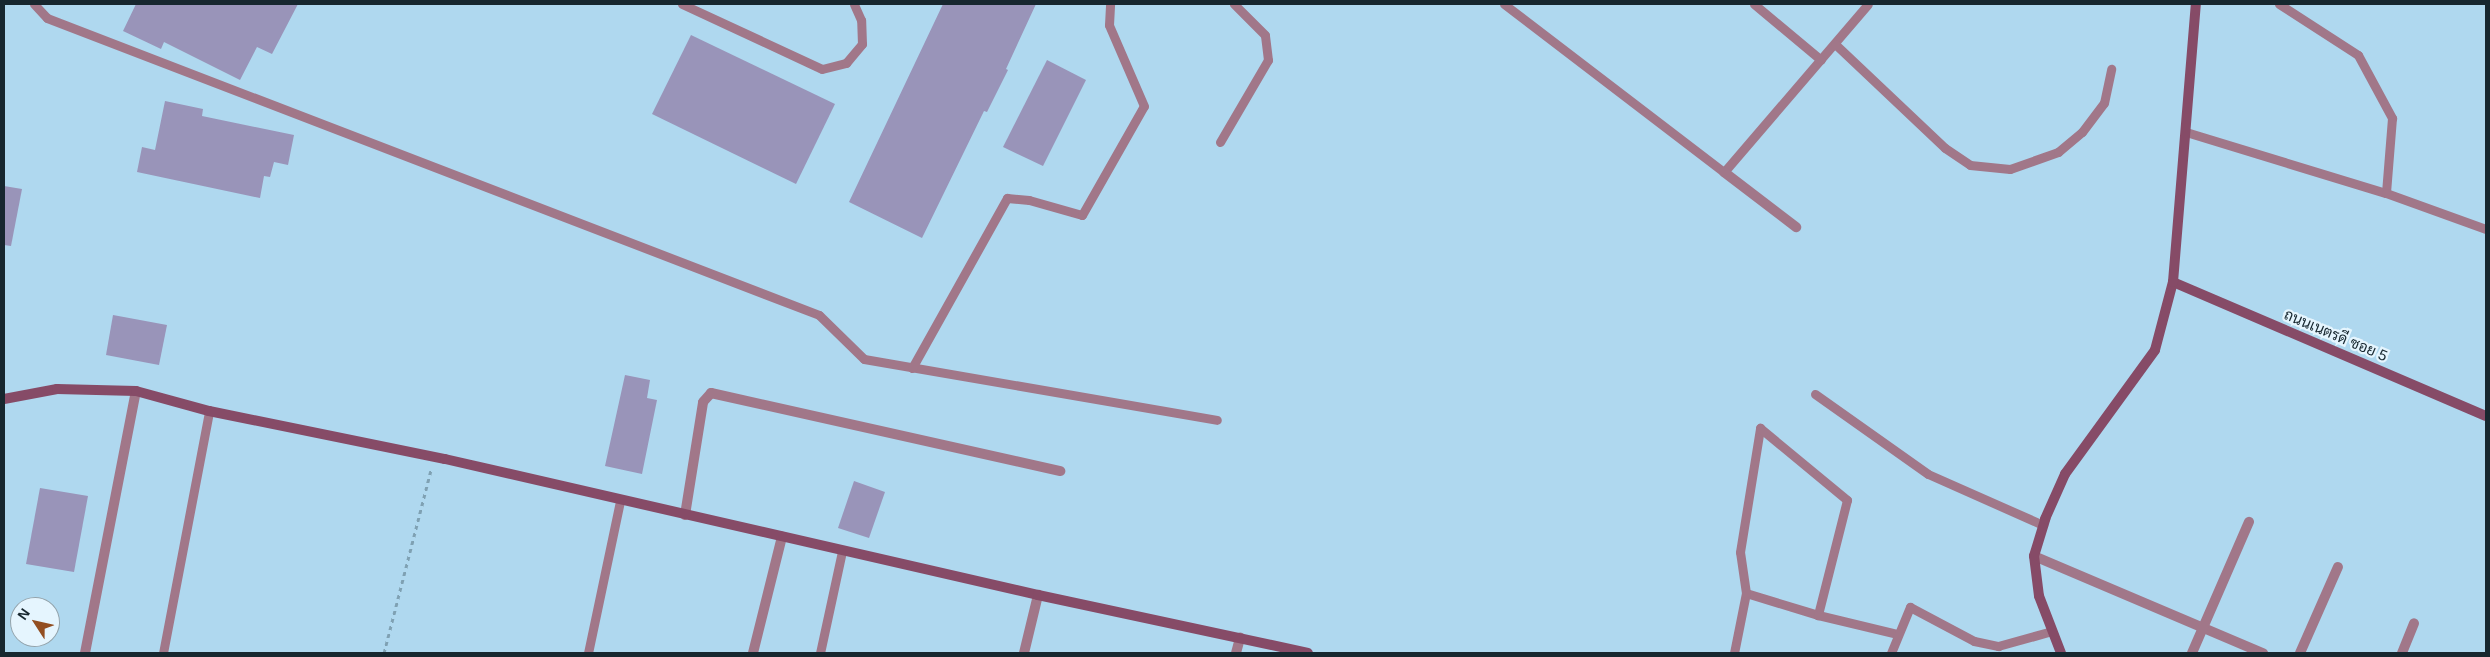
<!DOCTYPE html>
<meta charset="utf-8">
<style>
body{margin:0}
#map{position:relative;width:2490px;height:657px;overflow:hidden;background:#afd8ef;font-family:Arial,Sarabun,sans-serif}
div>[style]{position:absolute}
.building>*{inset:0;background:#9994b9}
.path>*{height:3px;margin-top:-1.5px;transform-origin:0;background:repeating-linear-gradient(90deg,#7fa1b3 0 4px,transparent 0 8px)}
.lane>*{height:9px;margin:-4.5px;padding:0 4.5px;transform-origin:4.5px;border-radius:4.5px;background:#a17789}
.street>*{height:10px;margin:-5px;padding:0 5px;transform-origin:5px;border-radius:5px;background:#a17789}
.secondary>*{height:10px;margin:-5px;padding:0 5px;transform-origin:5px;border-radius:5px;background:#864b67}
span{translate:-50% -50%;white-space:nowrap;text-align:center;line-height:1.15;-webkit-text-stroke:4.5px #e5f5fe;paint-order:stroke}
.street-label{font-size:15px;color:#17272f}
.frame{position:absolute;inset:0;border:5px solid #17272f;pointer-events:none}
.north{position:absolute;left:10px;top:597px;width:50px;height:50px;box-sizing:border-box;background:#e5f5fe;border:1px solid #93a3ab;border-radius:50%;rotate:305deg;font-size:14px;font-weight:700;line-height:20px;text-align:center;color:#17272f}
.north::after{content:'';display:block;margin:auto;width:18px;height:22px;background:#924e21;clip-path:polygon(50% 0,100% 100%,50% 72%,0 100%)}
</style>
<div id="map">
<div class="building">
<i style="clip-path:polygon(136px 4px,298px 4px,272px 54px,257px 47px,240px 80px,164px 42px,161px 49px,123px 31px)"></i>
<i style="clip-path:polygon(943px 4px,1036px 4px,1006px 69px,1008px 70px,987px 112px,984px 111px,922px 238px,849px 202px)"></i>
<i style="clip-path:polygon(691px 35px,835px 104px,796px 184px,652px 114px)"></i>
<i style="clip-path:polygon(1047px 60px,1086px 80px,1043px 166px,1003px 147px)"></i>
<i style="clip-path:polygon(165px 101px,203px 109px,202px 116px,294px 135px,288px 165px,274px 162px,270px 177px,264px 176px,260px 198px,137px 172px,142px 147px,155px 150px)"></i>
<i style="clip-path:polygon(4px 186px,22px 189px,11px 246px,4px 245px)"></i>
<i style="clip-path:polygon(113px 315px,167px 325px,159px 365px,106px 355px)"></i>
<i style="clip-path:polygon(625px 375px,650px 380px,647px 398px,657px 400px,642px 474px,605px 466px)"></i>
<i style="clip-path:polygon(854px 481px,885px 492px,869px 538px,838px 528px)"></i>
<i style="clip-path:polygon(40px 488px,88px 496px,74px 572px,26px 564px)"></i>
</div>
<div class="path">
<i style="left:384px;top:653px;width:189px;rotate:-75.6deg"></i>
</div>
<div class="lane">
<i style="left:34px;top:4px;width:19px;rotate:47deg"></i>
<i style="left:47px;top:18px;width:827px;rotate:21.04deg"></i>
<i style="left:819px;top:315px;width:63px;rotate:44.4deg"></i>
<i style="left:864px;top:359px;width:358px;rotate:9.8deg"></i>
<i style="left:682px;top:4px;width:154px;rotate:24.9deg"></i>
<i style="left:822px;top:69px;width:25px;rotate:-14deg"></i>
<i style="left:846px;top:63px;width:25px;rotate:-50deg"></i>
<i style="left:862px;top:44px;width:24px;rotate:-92deg"></i>
<i style="left:861px;top:20px;width:17px;rotate:-114deg"></i>
<i style="left:1504px;top:4px;width:277px;rotate:37.4deg"></i>
<i style="left:1724px;top:172px;width:221px;rotate:-49.4deg"></i>
<i style="left:1754px;top:4px;width:87px;rotate:39.9deg"></i>
<i style="left:2279px;top:4px;width:94px;rotate:32.8deg"></i>
<i style="left:2358px;top:55px;width:72px;rotate:61.6deg"></i>
<i style="left:2392px;top:118px;width:75px;rotate:94.6deg"></i>
<i style="left:1835px;top:44px;width:151px;rotate:43.4deg"></i>
<i style="left:1945px;top:148px;width:30px;rotate:34deg"></i>
<i style="left:1970px;top:165px;width:40px;rotate:5.7deg"></i>
<i style="left:2010px;top:169px;width:51px;rotate:-19.5deg"></i>
<i style="left:2058px;top:152px;width:31px;rotate:-40deg"></i>
<i style="left:2082px;top:132px;width:36px;rotate:-53deg"></i>
<i style="left:2104px;top:103px;width:35px;rotate:-78deg"></i>
<i style="left:2186px;top:132px;width:209px;rotate:17deg"></i>
<i style="left:2386px;top:193px;width:106px;rotate:19.8deg"></i>
<i style="left:1220px;top:142px;width:95px;rotate:-59.7deg"></i>
<i style="left:1268px;top:60px;width:25px;rotate:-97deg"></i>
<i style="left:1265px;top:35px;width:44px;rotate:-135deg"></i>
<i style="left:912px;top:368px;width:195px;rotate:-60.8deg"></i>
<i style="left:1007px;top:198px;width:22px;rotate:5deg"></i>
<i style="left:1029px;top:200px;width:55px;rotate:15.8deg"></i>
<i style="left:1082px;top:215px;width:125px;rotate:-60.4deg"></i>
<i style="left:1144px;top:106px;width:88px;rotate:-113.4deg"></i>
<i style="left:1109px;top:25px;width:21px;rotate:-87deg"></i>
<i style="left:1815px;top:394px;width:138px;rotate:35.3deg"></i>
<i style="left:1928px;top:474px;width:126px;rotate:23.9deg"></i>
<i style="left:1746px;top:593px;width:75px;rotate:17deg"></i>
<i style="left:163px;top:653px;width:246px;rotate:-79.2deg"></i>
<i style="left:588px;top:653px;width:155px;rotate:-78.1deg"></i>
<i style="left:820px;top:653px;width:104px;rotate:-77.8deg"></i>
<i style="left:1734px;top:653px;width:61px;rotate:-78.7deg"></i>
<i style="left:1746px;top:593px;width:41px;rotate:-98.3deg"></i>
<i style="left:1740px;top:552px;width:126px;rotate:-80.8deg"></i>
<i style="left:1760px;top:428px;width:113px;rotate:39.6deg"></i>
<i style="left:1847px;top:500px;width:119px;rotate:104.2deg"></i>
<i style="left:1818px;top:615px;width:82px;rotate:13.4deg"></i>
<i style="left:1891px;top:653px;width:50px;rotate:-67.6deg"></i>
<i style="left:1910px;top:607px;width:72px;rotate:28deg"></i>
<i style="left:1974px;top:641px;width:25px;rotate:12deg"></i>
<i style="left:1998px;top:646px;width:56px;rotate:-15.5deg"></i>
</div>
<div class="street">
<i style="left:1724px;top:172px;width:91px;rotate:37.4deg"></i>
<i style="left:685px;top:515px;width:114px;rotate:-80.9deg"></i>
<i style="left:703px;top:402px;width:12px;rotate:-48deg"></i>
<i style="left:711px;top:393px;width:358px;rotate:12.6deg"></i>
<i style="left:2034px;top:556px;width:249px;rotate:23deg"></i>
<i style="left:85px;top:653px;width:267px;rotate:-79deg"></i>
<i style="left:753px;top:653px;width:120px;rotate:-76deg"></i>
<i style="left:1024px;top:653px;width:60px;rotate:-76.4deg"></i>
<i style="left:1236px;top:653px;width:16px;rotate:-75deg"></i>
<i style="left:2192px;top:653px;width:143px;rotate:-66.5deg"></i>
<i style="left:2300px;top:653px;width:94px;rotate:-66.2deg"></i>
<i style="left:2402px;top:653px;width:32px;rotate:-68deg"></i>
</div>
<div class="secondary">
<i style="left:2173px;top:282px;width:340px;rotate:23.2deg"></i>
<i style="left:4px;top:399px;width:54px;rotate:-10.7deg"></i>
<i style="left:57px;top:389px;width:79px;rotate:1.5deg"></i>
<i style="left:136px;top:391px;width:76px;rotate:15.3deg"></i>
<i style="left:209px;top:411px;width:241px;rotate:11.5deg"></i>
<i style="left:445px;top:459px;width:608px;rotate:12.92deg"></i>
<i style="left:1038px;top:595px;width:276px;rotate:12.1deg"></i>
<i style="left:2061px;top:653px;width:61px;rotate:-111.1deg"></i>
<i style="left:2039px;top:596px;width:40px;rotate:-97.1deg"></i>
<i style="left:2034px;top:556px;width:39px;rotate:-73deg"></i>
<i style="left:2045px;top:519px;width:49px;rotate:-66deg"></i>
<i style="left:2065px;top:474px;width:153px;rotate:-54deg"></i>
<i style="left:2155px;top:350px;width:70px;rotate:-75.2deg"></i>
<i style="left:2173px;top:282px;width:279px;rotate:-85.3deg"></i>
</div>
<div class="street-label">
<span style="left:2336px;top:335px;rotate:23deg">ถนนเนตรดี ซอย 5</span>
</div>
<div class="frame"></div>
<div class="north">N</div>
</div>
